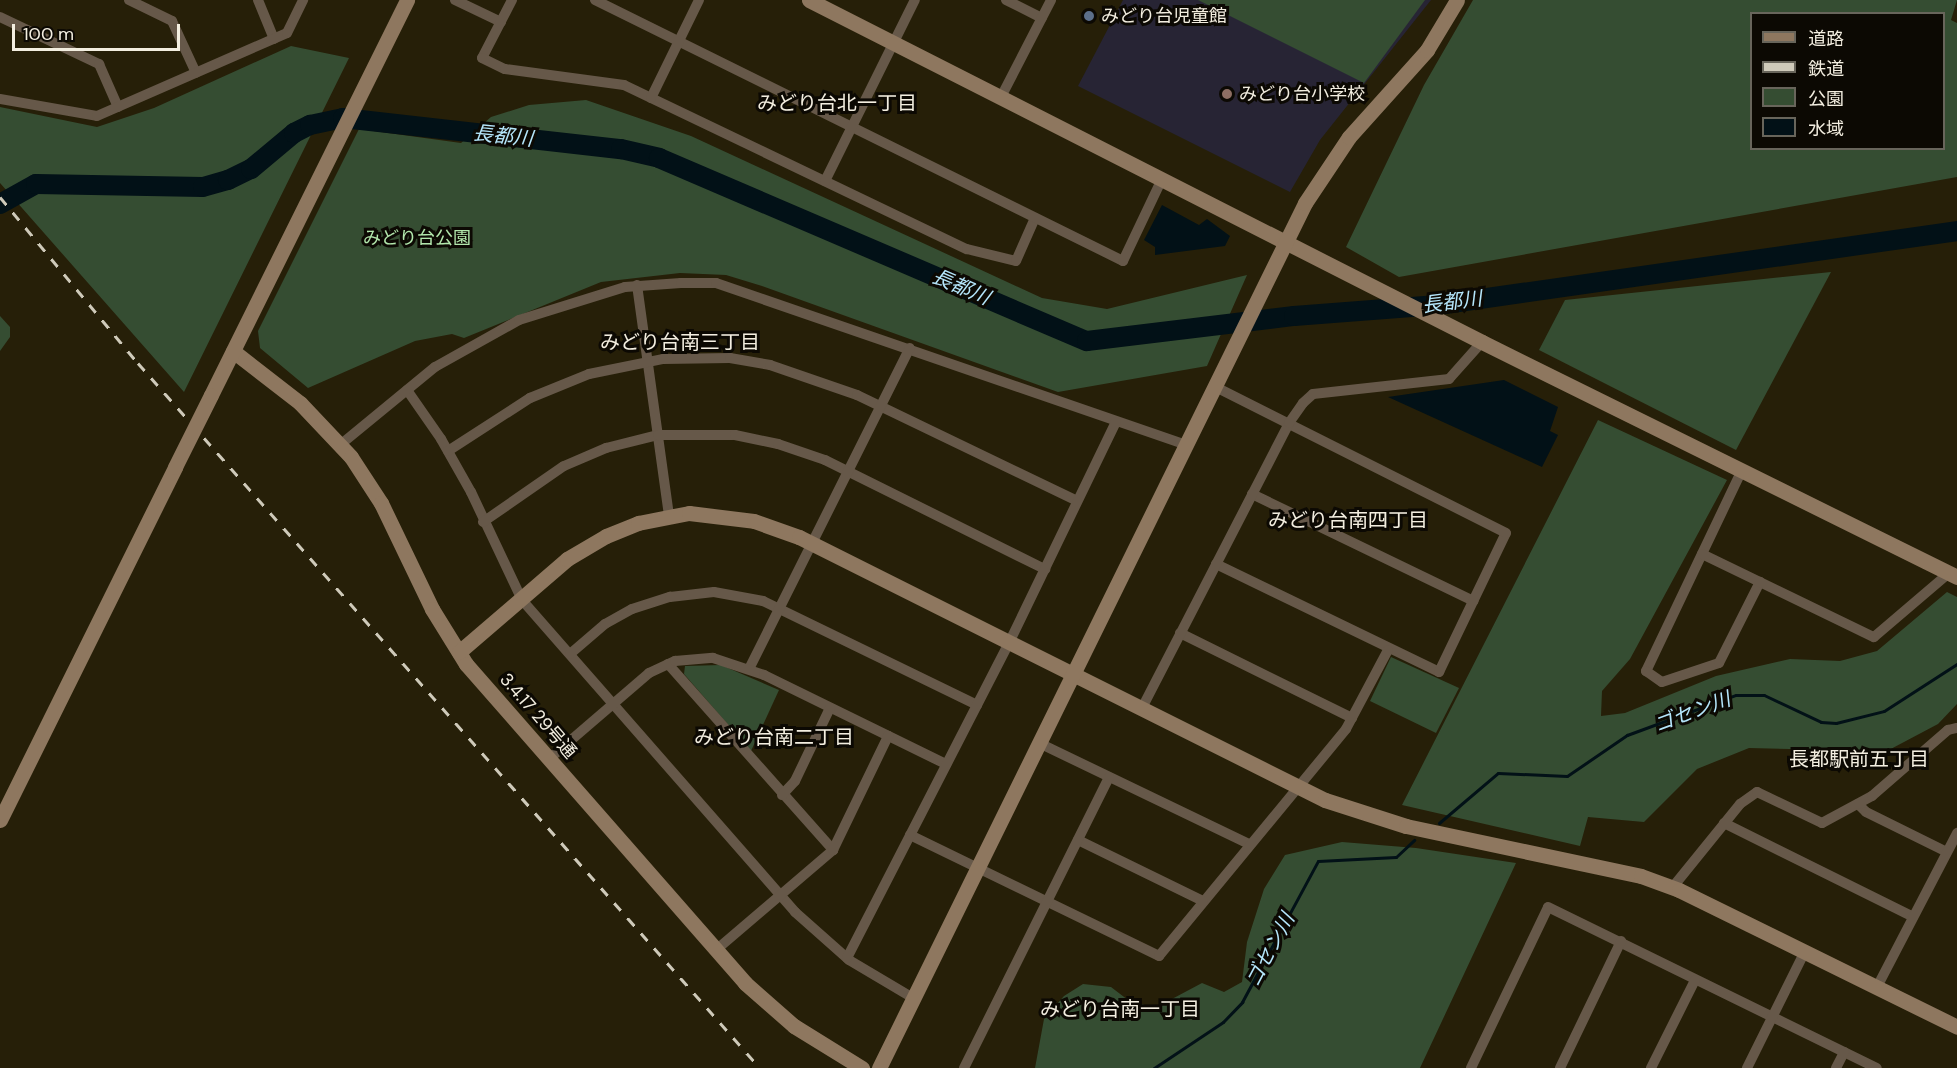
<!DOCTYPE html>
<meta charset="utf-8">
<style>
body{margin:0}
#map{position:relative;width:1957px;height:1068px;overflow:hidden;background:#261f08;font-family:"DM Sans","Noto Sans JP",sans-serif}
div>[style]{position:absolute}
.education>*{inset:0;background:#272434}
.green>*{inset:0;background:#354d32}
.water>*{inset:0;background:#021117}
.stream>*{height:3px;margin:-1.5px;padding:0 1.5px;transform-origin:1.5px;border-radius:1.5px;background:#021117}
.river>*{height:20px;margin:-10px;padding:0 10px;transform-origin:10px;border-radius:10px;background:#021117}
.street>*{height:10px;margin:-5px;padding:0 5px;transform-origin:5px;border-radius:5px;background:#665849}
.secondary>*{height:15px;margin:-7.5px;padding:0 7.5px;transform-origin:7.5px;border-radius:7.5px;background:#8e775f}
.rail>*{height:3px;margin-top:-1.5px;transform-origin:0;background:repeating-linear-gradient(90deg,#cfcaba 0 10px,transparent 0 20px)}
.secondary-bridge>*{height:15px;margin:-7.5px;padding:0 7.5px;transform-origin:7.5px;border-radius:7.5px;background:#8e775f}
.dots>*{width:16px;height:16px;translate:-50% -50%;box-sizing:border-box;border:3px solid #0c0903;border-radius:50%}
span{translate:-50% -50%;white-space:nowrap;text-align:center;line-height:1.15;-webkit-text-stroke:6px #0c0903;paint-order:stroke}
.poi-label{font-size:18px;color:#f3eee0}
.left{translate:0 -50%;text-align:left}
.park-label{font-size:18px;color:#b2e7ac}
.street-label{font-size:18px;color:#f3eee0}
.neighbourhood-label{font-size:20px;color:#f3eee0}
.water-label{font-size:20px;color:#b5e6fb;font-style:italic}
.legend{position:absolute;left:1750px;top:12px;width:195px;height:138px;box-sizing:border-box;background:#0c0903;border:2px solid #68655b;margin:0;padding:8px 10px;list-style:none;font-size:18px;color:#f3eee0}
.legend li{display:flex;align-items:center;gap:12px;height:30px}
.legend b{width:30px;border:2px solid #68655b}
.scale{position:absolute;left:12px;top:24px;width:168px;height:27px;box-sizing:border-box;border:3px solid #f3eee0;border-top:0;padding-left:8px;font-size:18px;line-height:21px;white-space:nowrap;color:#f3eee0;-webkit-text-stroke:4px #0c0903;paint-order:stroke}
</style>
<div id="map">
<div class="education">
<i style="clip-path:polygon(1123px 0,1431px 0,1320px 140px,1290px 192px,1078px 86px)"></i>
</div>
<div class="green">
<i style="clip-path:polygon(1198px 0,1425px 0,1364px 83px)"></i>
<i style="clip-path:polygon(evenodd,1473px 0,1957px 0,1951px 20px,1957px 23px,1957px 177px,1399px 277px,1346px 247px,1424px 85px,1473px 0,1752px 14px,1944px 14px,1944px 148px,1752px 148px,1752px 14px)"></i>
<i style="clip-path:polygon(291px 46px,349px 58px,184px 392px,0 183px,0 107px,97px 127px,154px 108px)"></i>
<i style="clip-path:polygon(586px 100px,691px 136px,1042px 298px,1107px 309px,1247px 275px,1207px 366px,1058px 392px,762px 286px,726px 275px,680px 273px,601px 282px,464px 338px,452px 334px,415px 341px,308px 388px,260px 348px,258px 331px,359px 129px,461px 143px,491px 117px,529px 105px)"></i>
<i style="clip-path:polygon(1831px 272px,1736px 450px,1539px 350px,1565px 300px)"></i>
<i style="clip-path:polygon(0 316px,10px 327px,10px 337px,0 351px)"></i>
<i style="clip-path:polygon(1598px 420px,1727px 480px,1630px 659px,1602px 691px,1601px 716px,1625px 713px,1716px 676px,1790px 659px,1840px 661px,1877px 651px,1947px 592px,1957px 597px,1957px 704px,1938px 724px,1887px 751px,1749px 748px,1697px 769px,1644px 822px,1588px 817px,1580px 846px,1402px 805px)"></i>
<i style="clip-path:polygon(1391px 657px,1459px 688px,1436px 733px,1370px 701px)"></i>
<i style="clip-path:polygon(721px 665px,779px 690px,751px 751px,684px 674px,685px 666px)"></i>
<i style="clip-path:polygon(1342px 842px,1416px 848px,1516px 863px,1420px 1068px,1035px 1068px,1044px 1019px,1064px 996px,1083px 984px,1111px 987px,1128px 1000px,1155px 1008px,1202px 983px,1224px 992px,1242px 982px,1247px 942px,1264px 889px,1285px 855px)"></i>
</div>
<div class="water">
<i style="clip-path:polygon(1162px 205px,1199px 225px,1207px 219px,1230px 236px,1225px 246px,1155px 255px,1155px 247px,1144px 240px)"></i>
<i style="clip-path:polygon(1504px 380px,1558px 407px,1550px 431px,1558px 435px,1542px 467px,1388px 397px)"></i>
</div>
<div class="stream">
<i style="left:1439px;top:823px;width:77px;rotate:-40.3deg"></i>
<i style="left:1498px;top:773px;width:69px;rotate:2.5deg"></i>
<i style="left:1567px;top:776px;width:73px;rotate:-34.3deg"></i>
<i style="left:1627px;top:735px;width:116px;rotate:-20.2deg"></i>
<i style="left:1736px;top:695px;width:28px"></i>
<i style="left:1764px;top:695px;width:63px;rotate:25.3deg"></i>
<i style="left:1821px;top:722px;width:15px;rotate:4deg"></i>
<i style="left:1836px;top:723px;width:49px;rotate:-14deg"></i>
<i style="left:1884px;top:711px;width:87px;rotate:-32.8deg"></i>
<i style="left:1154px;top:1068px;width:83px;rotate:-33.7deg"></i>
<i style="left:1223px;top:1022px;width:28px;rotate:-46deg"></i>
<i style="left:1242px;top:1002px;width:160px;rotate:-61.7deg"></i>
<i style="left:1318px;top:861px;width:78px;rotate:-2.9deg"></i>
<i style="left:1396px;top:857px;width:25px;rotate:-43deg"></i>
</div>
<div class="river">
<i style="left:0;top:204px;width:41px;rotate:-29.1deg"></i>
<i style="left:36px;top:184px;width:167px;rotate:1deg"></i>
<i style="left:203px;top:187px;width:26px;rotate:-16deg"></i>
<i style="left:228px;top:180px;width:25px;rotate:-26deg"></i>
<i style="left:251px;top:169px;width:56px;rotate:-39.9deg"></i>
<i style="left:294px;top:133px;width:18px;rotate:-27deg"></i>
<i style="left:310px;top:125px;width:34px;rotate:-12deg"></i>
<i style="left:343px;top:118px;width:280px;rotate:6.4deg"></i>
<i style="left:621px;top:149px;width:39px;rotate:13deg"></i>
<i style="left:659px;top:158px;width:465px;rotate:23.2deg"></i>
<i style="left:1087px;top:341px;width:209px;rotate:-6.9deg"></i>
<i style="left:1294px;top:316px;width:144px;rotate:-4.4deg"></i>
<i style="left:1438px;top:305px;width:524px;rotate:-8.11deg"></i>
</div>
<div class="street">
<i style="left:129px;top:0;width:48px;rotate:26deg"></i>
<i style="left:172px;top:21px;width:57px;rotate:65.2deg"></i>
<i style="left:258px;top:0;width:42px;rotate:67.7deg"></i>
<i style="left:455px;top:0;width:51px;rotate:25.6deg"></i>
<i style="left:512px;top:0;width:65px;rotate:117.3deg"></i>
<i style="left:482px;top:58px;width:25px;rotate:26deg"></i>
<i style="left:505px;top:69px;width:120px;rotate:7.7deg"></i>
<i style="left:624px;top:85px;width:380px;rotate:25.6deg"></i>
<i style="left:967px;top:249px;width:50px;rotate:13.8deg"></i>
<i style="left:1016px;top:261px;width:47px;rotate:-66.2deg"></i>
<i style="left:595px;top:0;width:589px;rotate:26.3deg"></i>
<i style="left:1123px;top:261px;width:91px;rotate:-64.6deg"></i>
<i style="left:1006px;top:0;width:40px;rotate:26.6deg"></i>
<i style="left:0;top:17px;width:110px;rotate:25.4deg"></i>
<i style="left:99px;top:64px;width:47px;rotate:66.2deg"></i>
<i style="left:1001px;top:97px;width:109px;rotate:-62.7deg"></i>
<i style="left:651px;top:98px;width:109px;rotate:-63.9deg"></i>
<i style="left:0;top:99px;width:98px;rotate:9.9deg"></i>
<i style="left:97px;top:116px;width:207px;rotate:-23.6deg"></i>
<i style="left:287px;top:33px;width:37px;rotate:-64deg"></i>
<i style="left:825px;top:181px;width:202px;rotate:-63.6deg"></i>
<i style="left:637px;top:285px;width:233px;rotate:82.1deg"></i>
<i style="left:407px;top:390px;width:60px;rotate:55.2deg"></i>
<i style="left:441px;top:439px;width:61px;rotate:60.5deg"></i>
<i style="left:471px;top:492px;width:119px;rotate:64.7deg"></i>
<i style="left:522px;top:600px;width:415px;rotate:48.8deg"></i>
<i style="left:795px;top:912px;width:72px;rotate:41.6deg"></i>
<i style="left:849px;top:960px;width:74px;rotate:30.7deg"></i>
<i style="left:340px;top:445px;width:123px;rotate:-39.4deg"></i>
<i style="left:435px;top:367px;width:96px;rotate:-29.2deg"></i>
<i style="left:519px;top:320px;width:111px;rotate:-17.3deg"></i>
<i style="left:625px;top:287px;width:56px;rotate:-4.1deg"></i>
<i style="left:681px;top:283px;width:35px"></i>
<i style="left:716px;top:283px;width:498px;rotate:19deg"></i>
<i style="left:448px;top:451px;width:98px;rotate:-32.9deg"></i>
<i style="left:530px;top:398px;width:64px;rotate:-22.1deg"></i>
<i style="left:589px;top:374px;width:76px;rotate:-11.5deg"></i>
<i style="left:663px;top:359px;width:67px;rotate:-0.9deg"></i>
<i style="left:730px;top:358px;width:41px;rotate:9.9deg"></i>
<i style="left:770px;top:365px;width:92px;rotate:19deg"></i>
<i style="left:857px;top:395px;width:244px;rotate:25.7deg"></i>
<i style="left:1742px;top:470px;width:223px;rotate:115.5deg"></i>
<i style="left:1646px;top:671px;width:19px;rotate:35deg"></i>
<i style="left:1662px;top:682px;width:60px;rotate:-18.4deg"></i>
<i style="left:1719px;top:663px;width:91px;rotate:-63.2deg"></i>
<i style="left:1252px;top:494px;width:246px;rotate:25.8deg"></i>
<i style="left:483px;top:522px;width:98px;rotate:-34.7deg"></i>
<i style="left:564px;top:466px;width:46px;rotate:-23.2deg"></i>
<i style="left:606px;top:448px;width:54px;rotate:-14deg"></i>
<i style="left:658px;top:435px;width:77px"></i>
<i style="left:735px;top:435px;width:44px;rotate:11.8deg"></i>
<i style="left:778px;top:444px;width:50px;rotate:18.8deg"></i>
<i style="left:825px;top:460px;width:246px;rotate:26.4deg"></i>
<i style="left:1702px;top:554px;width:191px;rotate:25.8deg"></i>
<i style="left:1874px;top:637px;width:99px;rotate:-40.5deg"></i>
<i style="left:1216px;top:564px;width:248px;rotate:25.8deg"></i>
<i style="left:1439px;top:672px;width:154px;rotate:-64.3deg"></i>
<i style="left:1506px;top:533px;width:325px;rotate:-153.3deg"></i>
<i style="left:1180px;top:633px;width:192px;rotate:26.3deg"></i>
<i style="left:570px;top:654px;width:46px;rotate:-40.6deg"></i>
<i style="left:605px;top:624px;width:31px;rotate:-29deg"></i>
<i style="left:632px;top:609px;width:40px;rotate:-18deg"></i>
<i style="left:670px;top:597px;width:44px;rotate:-6.5deg"></i>
<i style="left:714px;top:592px;width:50px;rotate:10.4deg"></i>
<i style="left:763px;top:601px;width:238px;rotate:25.9deg"></i>
<i style="left:668px;top:664px;width:249px;rotate:48.4deg"></i>
<i style="left:749px;top:669px;width:359px;rotate:-63.4deg"></i>
<i style="left:1142px;top:708px;width:321px;rotate:-62.7deg"></i>
<i style="left:1289px;top:423px;width:24px;rotate:-55deg"></i>
<i style="left:1303px;top:403px;width:13px;rotate:-42deg"></i>
<i style="left:1313px;top:394px;width:137px;rotate:-6.3deg"></i>
<i style="left:1449px;top:379px;width:50px;rotate:-48.3deg"></i>
<i style="left:1039px;top:743px;width:233px;rotate:25.7deg"></i>
<i style="left:549px;top:759px;width:132px;rotate:-40.7deg"></i>
<i style="left:649px;top:673px;width:29px;rotate:-25deg"></i>
<i style="left:675px;top:661px;width:38px;rotate:-5deg"></i>
<i style="left:713px;top:658px;width:54px;rotate:18.4deg"></i>
<i style="left:764px;top:675px;width:203px;rotate:26.1deg"></i>
<i style="left:782px;top:795px;width:19px;rotate:-47deg"></i>
<i style="left:795px;top:781px;width:81px;rotate:-64.4deg"></i>
<i style="left:1858px;top:804px;width:11px;rotate:45deg"></i>
<i style="left:1866px;top:812px;width:90px;rotate:26.3deg"></i>
<i style="left:1724px;top:823px;width:211px;rotate:26.4deg"></i>
<i style="left:910px;top:835px;width:277px;rotate:25.9deg"></i>
<i style="left:1159px;top:956px;width:294px;rotate:-50.5deg"></i>
<i style="left:1346px;top:729px;width:89px;rotate:-62deg"></i>
<i style="left:1078px;top:840px;width:139px;rotate:26deg"></i>
<i style="left:1672px;top:888px;width:108px;rotate:-51deg"></i>
<i style="left:1740px;top:804px;width:21px;rotate:-35deg"></i>
<i style="left:1757px;top:792px;width:72px;rotate:25.5deg"></i>
<i style="left:1822px;top:823px;width:57px;rotate:-28.4deg"></i>
<i style="left:1872px;top:796px;width:101px;rotate:-41deg"></i>
<i style="left:1948px;top:730px;width:9px;rotate:-13deg"></i>
<i style="left:716px;top:950px;width:154px;rotate:-40.5deg"></i>
<i style="left:833px;top:850px;width:127px;rotate:-64.2deg"></i>
<i style="left:847px;top:958px;width:356px;rotate:-62.8deg"></i>
<i style="left:1010px;top:641px;width:243px;rotate:-64.2deg"></i>
<i style="left:1877px;top:987px;width:174px;rotate:-62.5deg"></i>
<i style="left:964px;top:1068px;width:325px;rotate:-63.5deg"></i>
<i style="left:1471px;top:1068px;width:178px;rotate:-64.4deg"></i>
<i style="left:1548px;top:907px;width:366px;rotate:26.1deg"></i>
<i style="left:1560px;top:1068px;width:141px;rotate:-64.3deg"></i>
<i style="left:1651px;top:1068px;width:98px;rotate:-63.4deg"></i>
<i style="left:1747px;top:1068px;width:131px;rotate:-63.6deg"></i>
<i style="left:1836px;top:1068px;width:18px;rotate:-63deg"></i>
</div>
<div class="secondary">
<i style="left:809px;top:0;width:755px;rotate:26.94deg"></i>
<i style="left:1482px;top:342px;width:530px;rotate:26.32deg"></i>
<i style="left:233px;top:351px;width:85px;rotate:37.8deg"></i>
<i style="left:300px;top:403px;width:74px;rotate:46.6deg"></i>
<i style="left:351px;top:457px;width:55px;rotate:56.9deg"></i>
<i style="left:381px;top:503px;width:118px;rotate:64.3deg"></i>
<i style="left:432px;top:609px;width:65px;rotate:58.3deg"></i>
<i style="left:466px;top:664px;width:424px;rotate:48.8deg"></i>
<i style="left:745px;top:983px;width:65px;rotate:41.3deg"></i>
<i style="left:794px;top:1026px;width:80px;rotate:31.7deg"></i>
<i style="left:211px;top:395px;width:441px;rotate:-63.6deg"></i>
<i style="left:459px;top:652px;width:143px;rotate:-40.7deg"></i>
<i style="left:567px;top:559px;width:45px;rotate:-30.5deg"></i>
<i style="left:606px;top:536px;width:35px;rotate:-22deg"></i>
<i style="left:638px;top:523px;width:52px;rotate:-11.1deg"></i>
<i style="left:689px;top:513px;width:65px;rotate:7deg"></i>
<i style="left:754px;top:521px;width:48px;rotate:19.6deg"></i>
<i style="left:799px;top:537px;width:588px;rotate:26.57deg"></i>
<i style="left:1325px;top:800px;width:85px;rotate:17.8deg"></i>
<i style="left:1406px;top:826px;width:240px;rotate:12deg"></i>
<i style="left:1641px;top:876px;width:40px;rotate:20.2deg"></i>
<i style="left:1679px;top:890px;width:310px;rotate:26.2deg"></i>
<i style="left:0;top:820px;width:394px;rotate:-63.6deg"></i>
<i style="left:879px;top:1068px;width:964px;rotate:-63.78deg"></i>
<i style="left:1305px;top:203px;width:79px;rotate:-56.3deg"></i>
<i style="left:1349px;top:137px;width:117px;rotate:-48.1deg"></i>
<i style="left:1427px;top:50px;width:58px;rotate:-59deg"></i>
</div>
<div class="rail">
<i style="left:0;top:197px;width:216px;rotate:50.3deg"></i>
<i style="left:138px;top:363px;width:940px;rotate:48.58deg"></i>
</div>
<div class="secondary-bridge">
<i style="left:175px;top:467px;width:80px;rotate:-63.4deg"></i>
</div>
<div class="dots">
<i style="left:1089px;top:16px;background:#5c6f8a"></i>
<i style="left:1227px;top:94px;background:#8d6e63"></i>
</div>
<div class="poi-label">
<span class="left" style="left:1101px;top:16px">みどり台児童館</span>
<span class="left" style="left:1239px;top:94px">みどり台小学校</span>
</div>
<div class="park-label">
<span style="left:417px;top:238px">みどり台公園</span>
</div>
<div class="street-label">
<span style="left:538px;top:716px;rotate:49deg">3.4.17 29号通</span>
</div>
<div class="neighbourhood-label">
<span style="left:837px;top:103px">みどり台北一丁目</span>
<span style="left:680px;top:342px">みどり台南三丁目</span>
<span style="left:1348px;top:520px">みどり台南四丁目</span>
<span style="left:774px;top:737px">みどり台南二丁目</span>
<span style="left:1859px;top:759px">長都駅前五丁目</span>
<span style="left:1120px;top:1009px">みどり台南一丁目</span>
</div>
<div class="water-label">
<span style="left:503px;top:136px;rotate:6deg">長都川</span>
<span style="left:961px;top:287px;rotate:23deg">長都川</span>
<span style="left:1452px;top:302px;rotate:-7deg">長都川</span>
<span style="left:1692px;top:712px;rotate:-20deg">ゴセン川</span>
<span style="left:1270px;top:950px;rotate:-62deg">ゴセン川</span>
</div>
<ul class="legend">
<li><b style="height:8px;background:#8e775f"></b>道路</li>
<li><b style="height:8px;background:#cfcaba"></b>鉄道</li>
<li><b style="height:16px;background:#354d32"></b>公園</li>
<li><b style="height:16px;background:#021117"></b>水域</li>
</ul>
<div class="scale">100 m</div>
</div>
